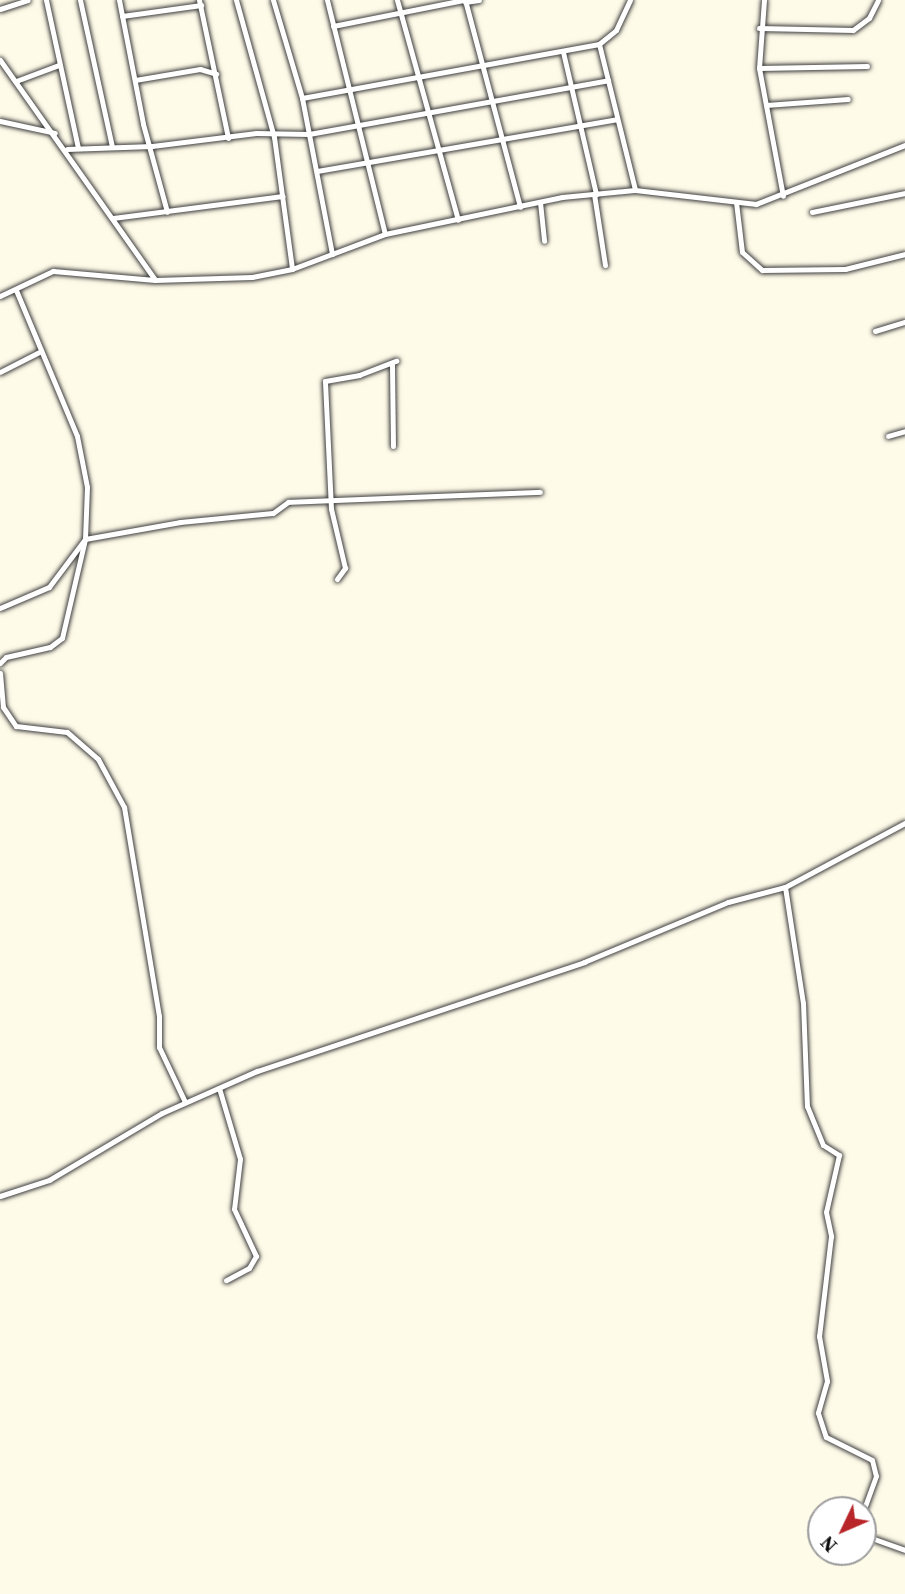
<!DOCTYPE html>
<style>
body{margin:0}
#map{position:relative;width:905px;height:1594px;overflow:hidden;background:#fffbe9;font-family:"Source Serif 4",serif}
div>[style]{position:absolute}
.roads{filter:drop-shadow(0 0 2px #3e3e3e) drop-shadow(0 0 2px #3e3e3e)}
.minor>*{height:5px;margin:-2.5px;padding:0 2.5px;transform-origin:2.5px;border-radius:2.5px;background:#fff}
span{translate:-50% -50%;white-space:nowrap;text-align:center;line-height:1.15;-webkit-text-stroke:7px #fff;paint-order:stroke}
.north{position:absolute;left:807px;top:1496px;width:70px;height:70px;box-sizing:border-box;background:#fff;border:2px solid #9d9d9d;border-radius:50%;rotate:226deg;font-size:19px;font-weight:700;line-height:28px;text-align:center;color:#0b0b0b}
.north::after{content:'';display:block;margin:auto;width:24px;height:32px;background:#b8262a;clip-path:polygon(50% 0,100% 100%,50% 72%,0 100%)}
</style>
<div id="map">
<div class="roads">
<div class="minor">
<i style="left:46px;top:0;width:151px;rotate:77.8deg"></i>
<i style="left:80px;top:0;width:150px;rotate:77.7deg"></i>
<i style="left:119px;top:0;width:126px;rotate:79deg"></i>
<i style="left:143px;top:124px;width:91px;rotate:74.7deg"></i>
<i style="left:199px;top:0;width:141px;rotate:78.1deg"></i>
<i style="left:236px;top:0;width:142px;rotate:74.5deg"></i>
<i style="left:274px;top:137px;width:133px;rotate:82.2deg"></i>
<i style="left:273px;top:0;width:102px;rotate:73.5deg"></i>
<i style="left:302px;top:98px;width:159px;rotate:79.1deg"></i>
<i style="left:327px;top:0;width:241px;rotate:76.1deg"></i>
<i style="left:397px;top:0;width:228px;rotate:74.5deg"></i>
<i style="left:465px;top:0;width:214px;rotate:75.1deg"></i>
<i style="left:764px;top:0;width:68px;rotate:94.2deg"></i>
<i style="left:759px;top:68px;width:130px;rotate:79.4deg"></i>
<i style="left:465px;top:2px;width:14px;rotate:-8deg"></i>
<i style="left:0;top:9px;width:29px;rotate:-18deg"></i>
<i style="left:122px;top:16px;width:80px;rotate:-7.9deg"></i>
<i style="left:333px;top:26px;width:133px;rotate:-11.3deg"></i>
<i style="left:759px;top:28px;width:94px;rotate:1.2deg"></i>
<i style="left:853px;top:30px;width:20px;rotate:-37deg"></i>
<i style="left:869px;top:18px;width:20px;rotate:-63deg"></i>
<i style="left:599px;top:44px;width:150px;rotate:76.1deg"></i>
<i style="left:563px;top:52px;width:146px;rotate:76.9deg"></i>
<i style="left:0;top:60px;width:269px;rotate:54.8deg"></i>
<i style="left:759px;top:68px;width:108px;rotate:-1.1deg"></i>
<i style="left:135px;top:80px;width:66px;rotate:-9.6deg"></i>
<i style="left:200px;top:69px;width:17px;rotate:17deg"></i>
<i style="left:16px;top:81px;width:46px;rotate:-20.4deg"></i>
<i style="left:302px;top:98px;width:302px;rotate:-10.3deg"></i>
<i style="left:599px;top:44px;width:22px;rotate:-39deg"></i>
<i style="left:616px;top:30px;width:33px;rotate:-65deg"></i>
<i style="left:766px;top:105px;width:82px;rotate:-4.2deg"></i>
<i style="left:0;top:121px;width:56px;rotate:12.3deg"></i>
<i style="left:67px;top:149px;width:85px;rotate:-2deg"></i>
<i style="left:152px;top:146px;width:105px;rotate:-7.1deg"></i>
<i style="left:256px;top:133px;width:53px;rotate:1.1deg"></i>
<i style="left:309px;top:134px;width:304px;rotate:-10.2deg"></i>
<i style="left:317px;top:171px;width:304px;rotate:-9.8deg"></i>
<i style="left:594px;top:194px;width:72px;rotate:81.2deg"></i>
<i style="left:540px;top:202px;width:39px;rotate:84deg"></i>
<i style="left:736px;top:202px;width:50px;rotate:83.2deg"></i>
<i style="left:742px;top:252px;width:27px;rotate:42deg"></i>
<i style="left:762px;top:270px;width:83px;rotate:-0.7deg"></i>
<i style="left:845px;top:269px;width:62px;rotate:-14deg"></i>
<i style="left:812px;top:212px;width:95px;rotate:-11.5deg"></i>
<i style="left:113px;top:218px;width:171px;rotate:-7.4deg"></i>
<i style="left:0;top:296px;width:59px;rotate:-25.3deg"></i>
<i style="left:53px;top:271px;width:102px;rotate:5deg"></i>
<i style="left:155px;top:280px;width:97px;rotate:-1.8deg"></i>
<i style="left:252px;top:277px;width:41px;rotate:-11.3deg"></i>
<i style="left:292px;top:269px;width:99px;rotate:-20.6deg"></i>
<i style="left:385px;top:234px;width:181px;rotate:-11.8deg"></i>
<i style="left:562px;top:197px;width:73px;rotate:-5.5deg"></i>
<i style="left:635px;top:190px;width:122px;rotate:6.6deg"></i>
<i style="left:756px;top:204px;width:160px;rotate:-21.6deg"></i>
<i style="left:875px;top:331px;width:31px;rotate:-17deg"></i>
<i style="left:392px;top:365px;width:81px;rotate:89.3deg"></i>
<i style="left:0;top:372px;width:46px;rotate:-27.1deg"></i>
<i style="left:888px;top:436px;width:18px;rotate:-16deg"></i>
<i style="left:337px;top:579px;width:14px;rotate:-54deg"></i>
<i style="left:345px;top:568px;width:61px;rotate:-103.3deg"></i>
<i style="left:331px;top:509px;width:128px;rotate:-92.7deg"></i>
<i style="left:325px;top:381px;width:35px;rotate:-10deg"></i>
<i style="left:359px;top:375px;width:40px;rotate:-21deg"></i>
<i style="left:0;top:608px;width:53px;rotate:-23.2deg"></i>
<i style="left:49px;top:587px;width:60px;rotate:-53.1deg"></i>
<i style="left:85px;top:539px;width:97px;rotate:-10.1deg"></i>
<i style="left:180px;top:522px;width:93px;rotate:-5.5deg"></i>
<i style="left:273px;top:513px;width:19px;rotate:-36deg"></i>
<i style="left:288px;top:502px;width:252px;rotate:-2.3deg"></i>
<i style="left:0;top:663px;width:8px;rotate:-45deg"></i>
<i style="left:6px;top:657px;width:45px;rotate:-12.8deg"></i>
<i style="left:50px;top:647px;width:15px;rotate:-37deg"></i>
<i style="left:62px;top:638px;width:102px;rotate:-76.9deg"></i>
<i style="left:85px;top:539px;width:52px;rotate:-87.8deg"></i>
<i style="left:87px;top:487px;width:52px;rotate:-101.1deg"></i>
<i style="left:77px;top:436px;width:158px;rotate:-112.7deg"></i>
<i style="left:0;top:673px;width:34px;rotate:85deg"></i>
<i style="left:3px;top:707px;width:23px;rotate:56deg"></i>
<i style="left:16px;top:726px;width:51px;rotate:6.7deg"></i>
<i style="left:67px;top:732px;width:41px;rotate:41.1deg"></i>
<i style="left:98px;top:759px;width:55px;rotate:61.6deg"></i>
<i style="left:124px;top:807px;width:212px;rotate:80.5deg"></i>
<i style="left:159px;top:1016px;width:31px;rotate:90deg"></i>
<i style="left:159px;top:1047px;width:61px;rotate:64.7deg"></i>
<i style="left:785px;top:887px;width:117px;rotate:81.2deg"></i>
<i style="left:803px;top:1003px;width:103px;rotate:87.8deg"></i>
<i style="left:807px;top:1106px;width:42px;rotate:67.7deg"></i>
<i style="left:823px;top:1145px;width:19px;rotate:32deg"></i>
<i style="left:839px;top:1155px;width:58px;rotate:102.8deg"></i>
<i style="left:826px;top:1212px;width:25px;rotate:78deg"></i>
<i style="left:831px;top:1236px;width:101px;rotate:96.8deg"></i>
<i style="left:819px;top:1336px;width:46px;rotate:79.9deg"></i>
<i style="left:827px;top:1381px;width:33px;rotate:106deg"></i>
<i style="left:818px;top:1413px;width:25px;rotate:72deg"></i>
<i style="left:826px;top:1437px;width:51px;rotate:26.6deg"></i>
<i style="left:872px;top:1460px;width:16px;rotate:76deg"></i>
<i style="left:876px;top:1476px;width:37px;rotate:110deg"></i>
<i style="left:219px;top:1088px;width:74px;rotate:73.5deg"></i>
<i style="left:240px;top:1159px;width:50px;rotate:96.8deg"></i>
<i style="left:234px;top:1209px;width:52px;rotate:64.9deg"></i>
<i style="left:256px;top:1256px;width:14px;rotate:120deg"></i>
<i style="left:249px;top:1268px;width:26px;rotate:152deg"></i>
<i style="left:0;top:1196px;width:52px;rotate:-18.1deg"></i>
<i style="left:49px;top:1180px;width:131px;rotate:-30.7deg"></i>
<i style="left:162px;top:1113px;width:104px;rotate:-23.9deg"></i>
<i style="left:257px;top:1071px;width:345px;rotate:-18.4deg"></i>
<i style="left:584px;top:962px;width:156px;rotate:-22.6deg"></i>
<i style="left:728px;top:902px;width:59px;rotate:-14.7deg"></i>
<i style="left:785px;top:887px;width:136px;rotate:-28.1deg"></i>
<i style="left:863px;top:1535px;width:45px;rotate:19.7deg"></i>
</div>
</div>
<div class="north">N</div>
</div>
